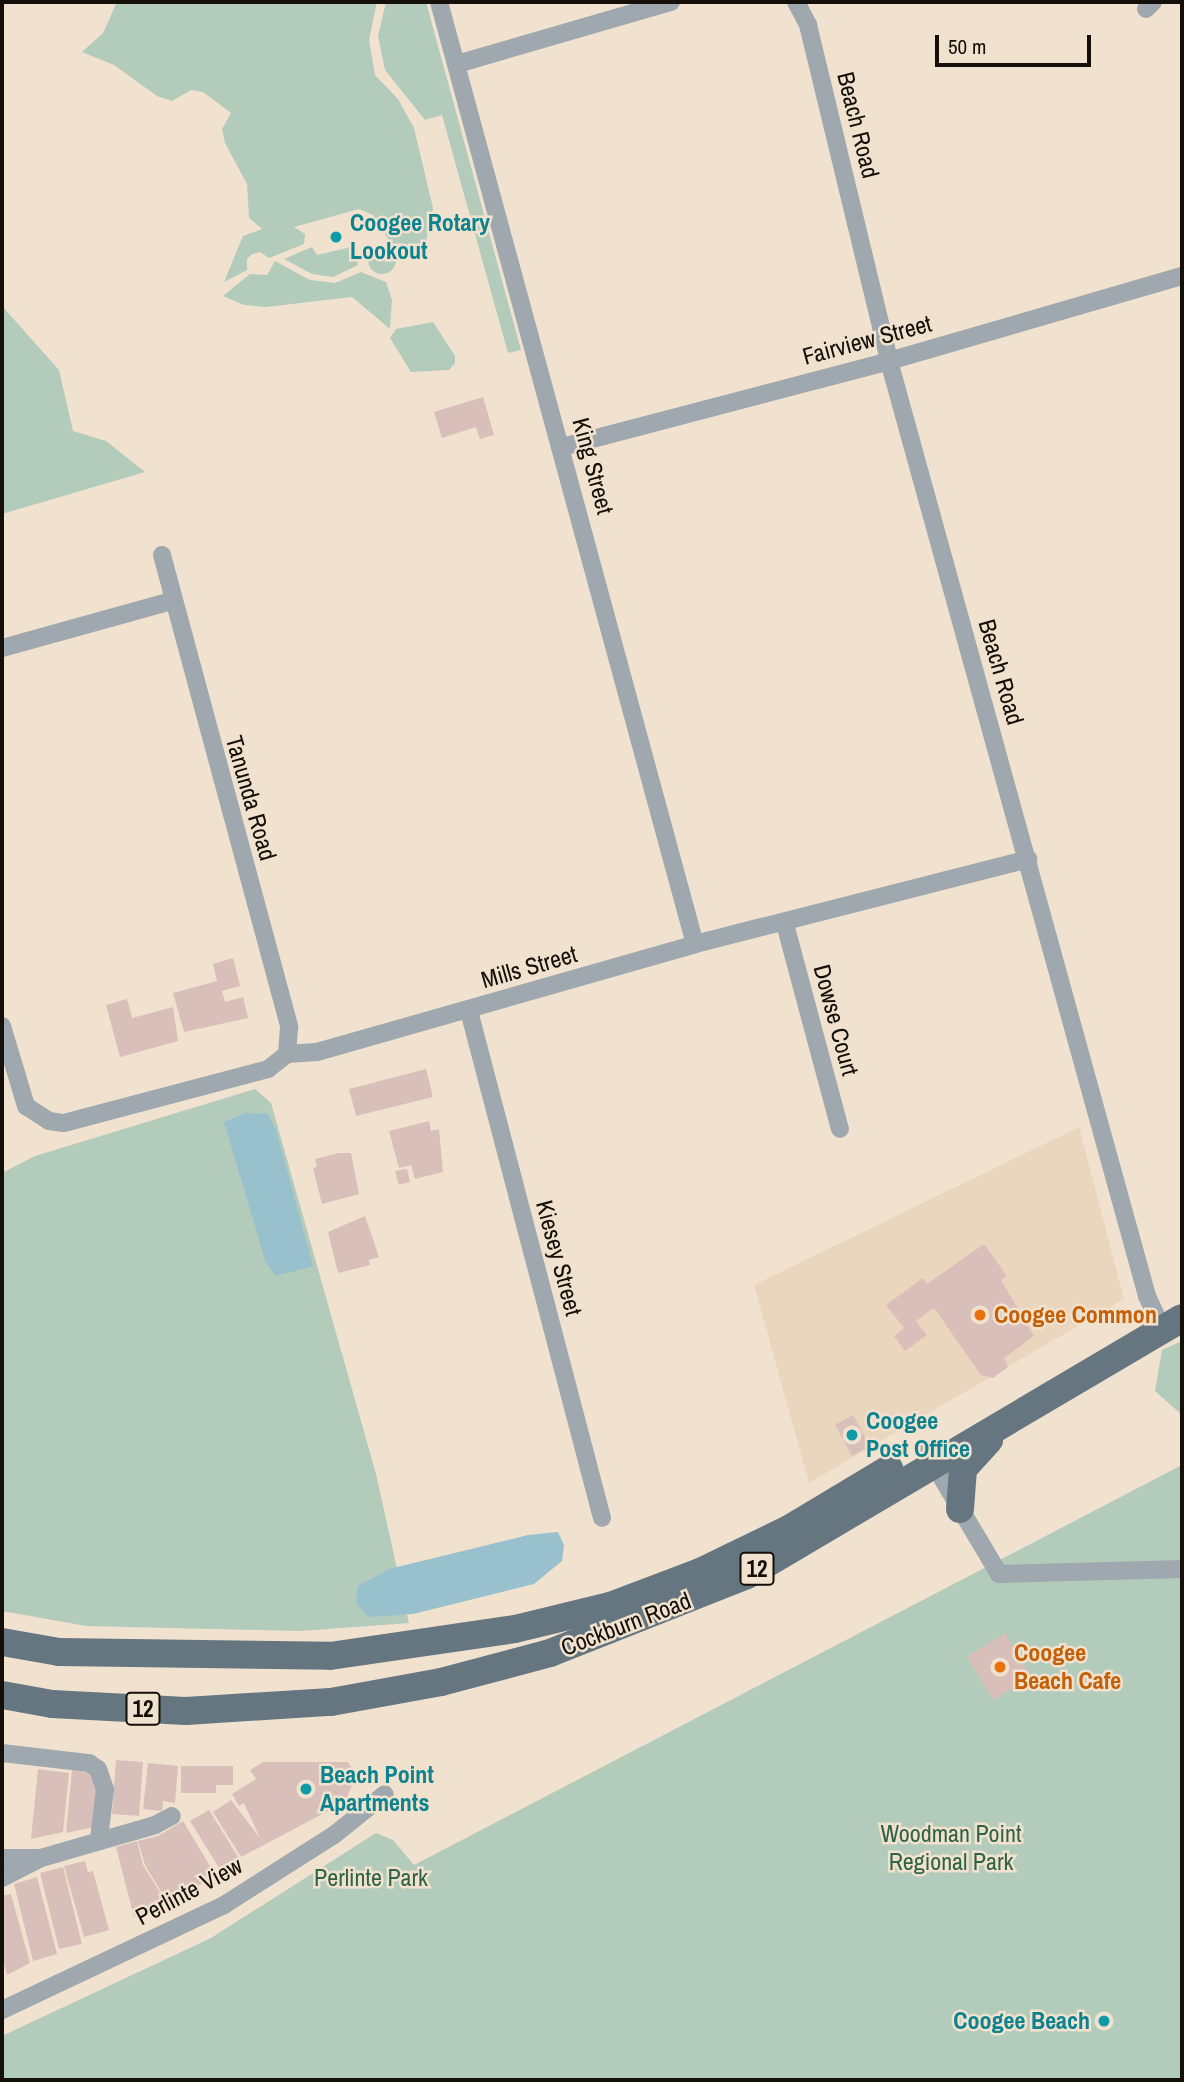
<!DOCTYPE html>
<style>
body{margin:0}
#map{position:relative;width:1184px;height:2082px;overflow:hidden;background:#f0e2ce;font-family:"Archivo Narrow",sans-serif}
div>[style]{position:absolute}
.built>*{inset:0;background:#ead6bd}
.green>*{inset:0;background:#b3cbbb}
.round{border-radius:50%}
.water>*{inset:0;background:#99c0cd}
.building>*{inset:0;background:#d9bfba}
.minor>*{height:18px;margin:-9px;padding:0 9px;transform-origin:9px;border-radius:9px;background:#9fa8ae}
.primary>*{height:28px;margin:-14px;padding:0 14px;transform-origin:14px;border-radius:14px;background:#667681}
.dots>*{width:19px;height:19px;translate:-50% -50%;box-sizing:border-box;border:4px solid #f0e2ce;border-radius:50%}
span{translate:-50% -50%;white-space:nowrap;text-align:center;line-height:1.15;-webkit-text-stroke:5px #f0e2ce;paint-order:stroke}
.shield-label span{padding:2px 5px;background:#f0e2ce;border:2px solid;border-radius:5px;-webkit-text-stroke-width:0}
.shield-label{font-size:23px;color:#140f08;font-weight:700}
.street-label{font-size:24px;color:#140f08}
.culture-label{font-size:24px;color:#0d838f;font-weight:700}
.left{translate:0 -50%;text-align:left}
.right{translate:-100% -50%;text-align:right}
.food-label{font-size:24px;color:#c56008;font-weight:700}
.park-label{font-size:24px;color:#2f6345}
.frame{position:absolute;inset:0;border:4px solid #140f08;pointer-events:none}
.scale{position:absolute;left:935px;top:35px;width:156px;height:32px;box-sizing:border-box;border:4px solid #140f08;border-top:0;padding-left:9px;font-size:21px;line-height:24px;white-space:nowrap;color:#140f08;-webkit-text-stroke:5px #f0e2ce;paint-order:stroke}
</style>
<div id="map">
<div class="built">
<i style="clip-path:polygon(1079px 1127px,1124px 1299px,809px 1483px,754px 1285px)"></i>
</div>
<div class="green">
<i style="clip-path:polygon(117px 2px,377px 2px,369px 40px,375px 75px,398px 99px,414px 128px,433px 208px,426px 242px,417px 254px,406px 254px,390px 242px,373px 215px,359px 209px,294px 227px,305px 234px,304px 244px,269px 258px,260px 252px,252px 254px,247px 259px,247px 270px,224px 282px,243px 236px,262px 229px,249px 218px,247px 184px,225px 143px,222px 129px,231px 113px,203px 92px,191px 90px,172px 101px,157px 96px,114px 65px,82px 52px,103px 33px)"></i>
<i style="clip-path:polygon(386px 2px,426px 2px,521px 350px,508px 353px,442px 115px,425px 120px,385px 70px,378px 36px)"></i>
<i style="clip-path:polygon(356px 246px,358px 265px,333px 277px,312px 274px,284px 259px,312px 247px,317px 255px)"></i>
<i class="round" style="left:368px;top:246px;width:28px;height:28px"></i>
<i style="clip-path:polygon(275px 261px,310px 280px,335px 283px,361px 272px,386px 282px,392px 300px,390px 329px,352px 297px,266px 307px,244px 305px,223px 296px,250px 274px,267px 275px)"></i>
<i style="clip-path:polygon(2px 306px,59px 370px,73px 431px,106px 441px,145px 472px,2px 514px)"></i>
<i style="clip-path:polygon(433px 322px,455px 356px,455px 363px,449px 370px,411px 372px,390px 338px,396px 329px)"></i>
<i style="clip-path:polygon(255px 1089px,271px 1103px,376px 1474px,409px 1623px,301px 1631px,86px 1626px,2px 1611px,2px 1173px,35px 1156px)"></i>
<i style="clip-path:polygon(1182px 1341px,1182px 1415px,1155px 1391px,1162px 1350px)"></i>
<i style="clip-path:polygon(1182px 1465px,1182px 2080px,2px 2080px,2px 2036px,211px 1938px,376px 1833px,393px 1840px,414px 1865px)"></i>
</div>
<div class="water">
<i style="clip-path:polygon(246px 1113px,268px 1114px,277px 1133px,313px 1266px,276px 1276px,266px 1263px,224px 1122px)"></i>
<i style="clip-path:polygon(558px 1532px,564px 1545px,562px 1561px,534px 1584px,413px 1614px,368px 1617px,356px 1603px,358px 1586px,389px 1569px,528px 1535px)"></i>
</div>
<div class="building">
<i style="clip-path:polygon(483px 397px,494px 435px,480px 439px,476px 427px,442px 438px,434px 412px)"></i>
<i style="clip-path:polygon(233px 958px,240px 986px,222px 991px,225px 1002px,243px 997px,248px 1018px,184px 1032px,173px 993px,217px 981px,213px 964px)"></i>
<i style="clip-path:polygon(127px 999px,132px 1018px,173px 1007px,178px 1041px,120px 1057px,106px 1005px)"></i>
<i style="clip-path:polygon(426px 1069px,433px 1097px,356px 1116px,349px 1089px)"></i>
<i style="clip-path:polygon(429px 1121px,431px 1131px,439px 1129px,443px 1172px,415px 1179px,411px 1165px,399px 1168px,389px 1131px)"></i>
<i style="clip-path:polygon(339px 1153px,351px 1153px,359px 1194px,322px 1204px,313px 1168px,317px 1167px,315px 1159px)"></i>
<i style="clip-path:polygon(407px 1169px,410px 1182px,399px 1185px,395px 1171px)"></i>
<i style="clip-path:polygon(365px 1216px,379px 1257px,369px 1260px,370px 1265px,338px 1273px,328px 1232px)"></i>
<i style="clip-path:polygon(984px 1244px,1007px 1276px,1001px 1280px,1034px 1336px,1004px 1358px,1008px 1367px,993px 1378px,981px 1375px,934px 1308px,916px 1321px,927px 1335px,905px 1351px,894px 1336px,904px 1328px,886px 1305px,923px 1278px,927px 1284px)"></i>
<i style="clip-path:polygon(853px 1415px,870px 1446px,852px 1456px,835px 1425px)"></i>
<i style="clip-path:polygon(1005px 1633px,1032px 1677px,993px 1700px,967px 1657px)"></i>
<i style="clip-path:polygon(116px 1760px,143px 1762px,139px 1816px,112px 1814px)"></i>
<i style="clip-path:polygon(263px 1762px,348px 1762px,356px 1775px,345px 1802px,241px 1857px,213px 1812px,231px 1800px,260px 1838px,244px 1803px,239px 1806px,232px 1794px,256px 1779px,250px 1770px)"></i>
<i style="clip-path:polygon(148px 1763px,178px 1766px,175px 1803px,163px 1801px,162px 1811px,143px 1809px)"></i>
<i style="clip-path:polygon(181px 1766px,233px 1766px,233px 1785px,216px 1785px,216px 1793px,181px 1793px)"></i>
<i style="clip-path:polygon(38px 1769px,69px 1773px,63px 1832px,31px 1839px)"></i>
<i style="clip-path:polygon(72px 1770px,95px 1773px,100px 1780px,94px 1827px,66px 1833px)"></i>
<i style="clip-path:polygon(209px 1810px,240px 1860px,221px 1871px,190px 1821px)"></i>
<i style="clip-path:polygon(183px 1821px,216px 1876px,167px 1902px,145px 1865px,138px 1841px,158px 1836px)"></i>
<i style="clip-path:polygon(137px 1841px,143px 1865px,166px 1902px,134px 1917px,116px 1847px)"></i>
<i style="clip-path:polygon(85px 1861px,88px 1872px,93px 1871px,109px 1930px,84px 1937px,64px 1866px)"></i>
<i style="clip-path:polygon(63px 1867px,82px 1944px,59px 1949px,40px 1873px)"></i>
<i style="clip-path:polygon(37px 1877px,57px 1954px,33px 1961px,14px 1884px)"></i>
<i style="clip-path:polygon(11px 1894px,30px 1963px,7px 1975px,2px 1955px,2px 1896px)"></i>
</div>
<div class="minor">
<i style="left:439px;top:2px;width:976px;rotate:74.8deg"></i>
<i style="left:796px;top:2px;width:26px;rotate:62deg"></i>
<i style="left:808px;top:25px;width:346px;rotate:76.4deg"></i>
<i style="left:889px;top:361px;width:970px;rotate:74.57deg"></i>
<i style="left:1147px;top:1296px;width:35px;rotate:65deg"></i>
<i style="left:1146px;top:9px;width:10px;rotate:-45deg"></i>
<i style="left:457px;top:64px;width:223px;rotate:-16.2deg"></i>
<i style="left:562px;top:447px;width:338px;rotate:-14.7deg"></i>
<i style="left:889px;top:361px;width:305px;rotate:-16.2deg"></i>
<i style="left:162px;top:555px;width:489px;rotate:74.9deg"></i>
<i style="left:289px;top:1027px;width:27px;rotate:94deg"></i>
<i style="left:2px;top:648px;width:175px;rotate:-15.5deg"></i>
<i style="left:785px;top:924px;width:212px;rotate:75deg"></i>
<i style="left:469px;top:1011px;width:524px;rotate:75.3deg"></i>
<i style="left:2px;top:1026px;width:84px;rotate:73.3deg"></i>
<i style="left:26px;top:1106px;width:27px;rotate:33deg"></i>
<i style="left:49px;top:1121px;width:15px;rotate:8deg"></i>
<i style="left:64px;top:1123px;width:211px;rotate:-14.8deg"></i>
<i style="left:268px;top:1069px;width:24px;rotate:-38deg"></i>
<i style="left:287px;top:1054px;width:30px;rotate:-4deg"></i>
<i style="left:317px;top:1052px;width:393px;rotate:-15.9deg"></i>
<i style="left:695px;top:944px;width:344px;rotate:-14.3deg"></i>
<i style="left:924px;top:1448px;width:147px;rotate:59.2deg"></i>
<i style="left:999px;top:1574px;width:183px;rotate:-1.6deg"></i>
<i style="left:2px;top:1753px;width:88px;rotate:6.6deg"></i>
<i style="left:89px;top:1763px;width:11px;rotate:34deg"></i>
<i style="left:98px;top:1769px;width:21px;rotate:71deg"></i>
<i style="left:105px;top:1789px;width:50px;rotate:96.8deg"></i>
<i style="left:2px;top:1858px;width:35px"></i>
<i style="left:2px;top:1878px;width:44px;rotate:-27.1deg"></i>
<i style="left:41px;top:1858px;width:119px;rotate:-16.1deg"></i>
<i style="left:155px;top:1825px;width:19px;rotate:-28deg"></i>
<i style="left:2px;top:2010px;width:246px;rotate:-25.3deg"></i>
<i style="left:224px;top:1905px;width:130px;rotate:-32.5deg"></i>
<i style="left:334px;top:1835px;width:65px;rotate:-38.8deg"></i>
</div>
<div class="primary">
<i style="left:960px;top:1509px;width:40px;rotate:-85.7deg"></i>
<i style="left:963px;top:1469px;width:39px;rotate:-48deg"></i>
<i style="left:2px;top:1642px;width:58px;rotate:10deg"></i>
<i style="left:59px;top:1652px;width:271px;rotate:0.8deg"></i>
<i style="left:330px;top:1656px;width:187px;rotate:-8.3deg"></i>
<i style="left:515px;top:1629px;width:98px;rotate:-13.6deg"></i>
<i style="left:610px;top:1606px;width:96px;rotate:-20.7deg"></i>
<i style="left:700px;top:1572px;width:99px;rotate:-25.8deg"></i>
<i style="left:789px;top:1529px;width:117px;rotate:-31deg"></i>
<i style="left:2px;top:1695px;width:51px;rotate:10.2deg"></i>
<i style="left:52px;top:1704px;width:134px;rotate:3deg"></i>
<i style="left:186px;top:1711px;width:145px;rotate:-3.6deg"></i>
<i style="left:331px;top:1702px;width:112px;rotate:-10.3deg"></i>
<i style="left:441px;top:1682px;width:113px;rotate:-14.9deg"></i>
<i style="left:550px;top:1653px;width:212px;rotate:-21.6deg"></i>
<i style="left:747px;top:1575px;width:505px;rotate:-30.57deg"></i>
</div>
<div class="dots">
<i style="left:336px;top:237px;background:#0f9aa8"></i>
<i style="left:980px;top:1315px;background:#e8710a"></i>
<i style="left:852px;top:1435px;background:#0f9aa8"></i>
<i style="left:1000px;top:1667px;background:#e8710a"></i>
<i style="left:306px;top:1789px;background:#0f9aa8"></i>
<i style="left:1104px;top:2021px;background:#0f9aa8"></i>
</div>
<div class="shield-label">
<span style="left:757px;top:1569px">12</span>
<span style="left:143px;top:1709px">12</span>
</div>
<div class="street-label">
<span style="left:858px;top:125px;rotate:76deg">Beach Road</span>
<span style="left:867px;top:340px;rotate:-15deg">Fairview Street</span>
<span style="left:593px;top:466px;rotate:75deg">King Street</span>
<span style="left:1001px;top:672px;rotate:74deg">Beach Road</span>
<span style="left:251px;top:798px;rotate:74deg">Tanunda Road</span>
<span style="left:529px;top:967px;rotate:-16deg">Mills Street</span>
<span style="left:836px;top:1020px;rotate:75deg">Dowse Court</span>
<span style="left:559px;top:1258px;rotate:75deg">Kiesey Street</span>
<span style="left:626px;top:1624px;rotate:-21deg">Cockburn Road</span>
<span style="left:189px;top:1891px;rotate:-28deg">Perlinte View</span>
</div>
<div class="culture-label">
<span class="left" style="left:350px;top:237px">Coogee Rotary<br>Lookout</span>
<span class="left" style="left:866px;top:1435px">Coogee<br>Post Office</span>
<span class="left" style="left:320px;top:1789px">Beach Point<br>Apartments</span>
<span class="right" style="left:1090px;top:2021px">Coogee Beach</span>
</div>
<div class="food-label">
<span class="left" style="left:994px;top:1315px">Coogee Common</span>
<span class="left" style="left:1014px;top:1667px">Coogee<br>Beach Cafe</span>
</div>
<div class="park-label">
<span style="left:951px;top:1848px">Woodman Point<br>Regional Park</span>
<span style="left:371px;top:1878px">Perlinte Park</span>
</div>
<div class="frame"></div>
<div class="scale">50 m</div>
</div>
